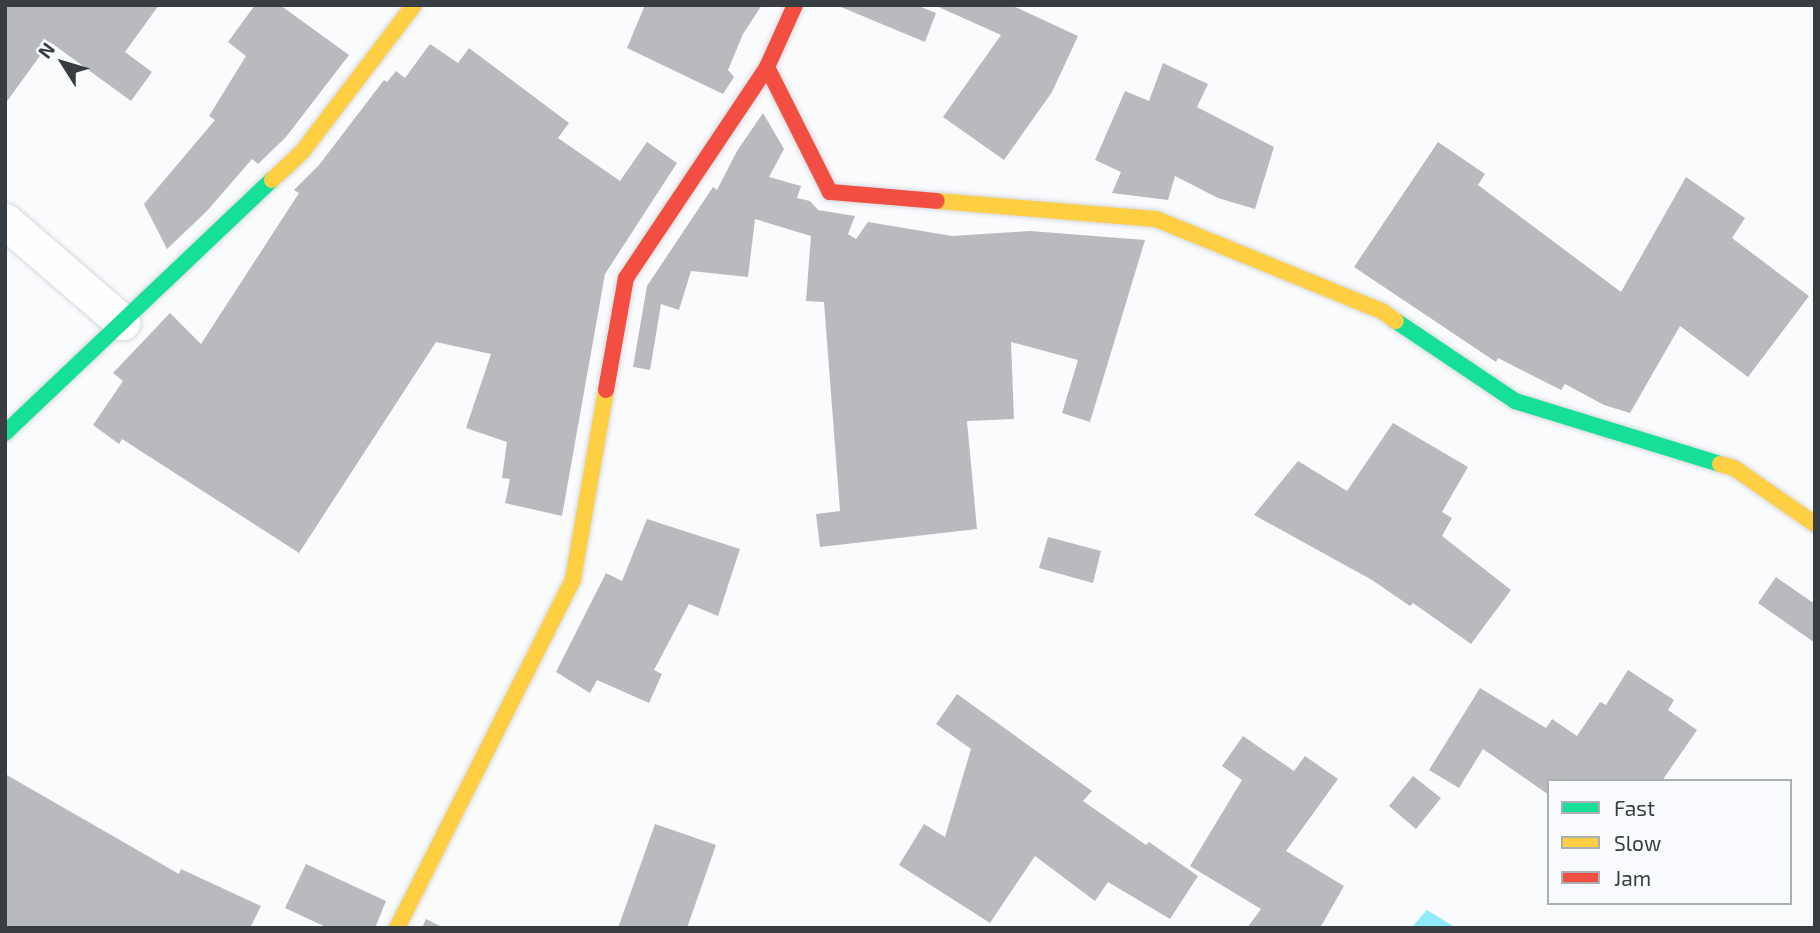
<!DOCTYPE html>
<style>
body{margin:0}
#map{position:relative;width:1820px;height:933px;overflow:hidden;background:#fafbfd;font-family:"Exo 2",sans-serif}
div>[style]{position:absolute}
.water>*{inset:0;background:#8eebfa}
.building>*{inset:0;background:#b9babd}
.roads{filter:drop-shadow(0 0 2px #d5d8dc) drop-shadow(0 0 2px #d5d8dc)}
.street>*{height:35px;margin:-17.5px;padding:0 17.5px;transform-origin:17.5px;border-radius:17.5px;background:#fefeff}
.fast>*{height:16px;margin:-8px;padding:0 8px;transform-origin:8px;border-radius:8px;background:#16e098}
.slow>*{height:16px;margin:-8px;padding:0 8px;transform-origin:8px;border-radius:8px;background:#ffcf43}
.jam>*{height:16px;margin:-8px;padding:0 8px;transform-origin:8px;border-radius:8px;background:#f24e42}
span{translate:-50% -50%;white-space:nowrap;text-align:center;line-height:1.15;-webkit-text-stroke:7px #f9fbfe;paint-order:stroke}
.frame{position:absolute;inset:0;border:7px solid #383d41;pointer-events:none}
.legend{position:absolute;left:1547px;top:779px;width:245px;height:126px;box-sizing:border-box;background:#f9fbfe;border:2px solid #acafb2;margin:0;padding:9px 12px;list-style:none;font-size:21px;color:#383d41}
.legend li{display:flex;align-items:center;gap:14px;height:35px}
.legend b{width:35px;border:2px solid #acafb2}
.north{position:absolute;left:28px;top:28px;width:70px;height:70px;-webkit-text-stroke:5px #f9fbfe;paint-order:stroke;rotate:307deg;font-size:19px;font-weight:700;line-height:28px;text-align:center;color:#383d41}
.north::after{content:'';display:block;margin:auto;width:24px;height:32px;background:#383d41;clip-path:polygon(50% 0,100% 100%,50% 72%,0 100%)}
</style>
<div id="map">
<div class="water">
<i style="clip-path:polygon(1427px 910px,1456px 928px,1411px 928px)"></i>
</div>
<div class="building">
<i style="clip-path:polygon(5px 5px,159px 5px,125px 52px,152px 72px,131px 101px,50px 42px,5px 104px)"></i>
<i style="clip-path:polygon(255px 5px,280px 5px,349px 55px,286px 137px,258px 164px,252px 159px,207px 211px,167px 249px,144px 204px,215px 120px,209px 116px,246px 56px,228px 42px)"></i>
<i style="clip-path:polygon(645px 5px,762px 5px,743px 34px,728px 70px,734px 77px,723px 94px,627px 48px)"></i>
<i style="clip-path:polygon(836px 5px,916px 5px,936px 13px,925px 42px)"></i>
<i style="clip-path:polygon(934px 5px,1011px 5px,1078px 36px,1052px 92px,1004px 160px,943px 117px,1001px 35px)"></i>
<i style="clip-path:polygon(430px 44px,458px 63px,469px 48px,569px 123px,558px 138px,620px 181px,647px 142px,677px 163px,605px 274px,562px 516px,505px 503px,510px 479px,502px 478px,507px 442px,466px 428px,491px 354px,436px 342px,299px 553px,122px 439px,119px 444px,93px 425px,123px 381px,113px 373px,170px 313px,201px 344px,299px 193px,294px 190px,319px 165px,384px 80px,387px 82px,396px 71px,405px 78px)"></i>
<i style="clip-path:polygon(1163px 63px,1208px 84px,1197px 107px,1274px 147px,1255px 209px,1218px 198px,1175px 176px,1168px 200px,1112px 193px,1121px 172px,1095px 160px,1125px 91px,1149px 101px)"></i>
<i style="clip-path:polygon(763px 113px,784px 149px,769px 177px,801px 186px,797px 198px,810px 201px,818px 210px,855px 216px,848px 234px,856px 239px,868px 222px,952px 236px,1030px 231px,1145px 240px,1090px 422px,1062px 413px,1078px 360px,1011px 342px,1014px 419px,967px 421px,977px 529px,820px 547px,816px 514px,840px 511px,824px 302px,806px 301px,811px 236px,755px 219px,748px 277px,691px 271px,679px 310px,661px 304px,650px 370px,633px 367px,647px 286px,713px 187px,717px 190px,737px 151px)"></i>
<i style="clip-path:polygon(1438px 142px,1485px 174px,1478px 185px,1621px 292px,1686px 177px,1745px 218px,1732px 238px,1809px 296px,1748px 377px,1680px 326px,1630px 413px,1604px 405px,1565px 384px,1561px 390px,1498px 358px,1496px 362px,1354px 267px)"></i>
<i style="clip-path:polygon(1393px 423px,1468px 467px,1442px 512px,1452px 518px,1442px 536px,1511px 590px,1471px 644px,1413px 603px,1410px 606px,1372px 580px,1254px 515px,1298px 461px,1347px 491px)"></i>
<i style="clip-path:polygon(647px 519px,740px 549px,718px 616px,689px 604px,654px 670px,662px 674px,649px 703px,597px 680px,590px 693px,556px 672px,606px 573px,622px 581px)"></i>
<i style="clip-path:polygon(1048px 537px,1101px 551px,1093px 583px,1039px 568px)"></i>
<i style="clip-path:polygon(1776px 577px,1815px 604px,1815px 643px,1758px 603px)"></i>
<i style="clip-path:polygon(1628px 670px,1674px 700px,1668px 710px,1697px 730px,1662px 781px,1549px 781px,1549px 795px,1483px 749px,1459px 788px,1429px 770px,1480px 688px,1546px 728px,1552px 719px,1577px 736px,1600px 702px,1606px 705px)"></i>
<i style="clip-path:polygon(957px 694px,1092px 791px,1083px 801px,1146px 845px,1149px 842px,1198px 876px,1170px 919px,1108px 882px,1095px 901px,1035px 856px,990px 923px,899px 865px,924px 824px,945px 837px,971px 749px,936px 724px)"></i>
<i style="clip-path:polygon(1243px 736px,1294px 771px,1305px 756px,1338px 779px,1286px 851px,1344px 886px,1320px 928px,1247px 928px,1261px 909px,1190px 866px,1242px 780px,1222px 766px)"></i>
<i style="clip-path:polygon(5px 774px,179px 874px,181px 869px,261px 906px,250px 928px,5px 928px)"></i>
<i style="clip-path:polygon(1413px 776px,1441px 798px,1416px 829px,1389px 806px)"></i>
<i style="clip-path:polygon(655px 824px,716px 845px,687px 928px,618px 928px)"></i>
<i style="clip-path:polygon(306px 864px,386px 901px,375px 928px,328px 928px,285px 908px)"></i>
<i style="clip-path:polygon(426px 919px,444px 928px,422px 928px)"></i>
</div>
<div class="roads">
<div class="street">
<i style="left:5px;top:221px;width:155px;rotate:40.8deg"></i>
</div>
<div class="fast">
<i style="left:1396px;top:321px;width:143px;rotate:33.9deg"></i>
<i style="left:1515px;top:401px;width:214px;rotate:17.1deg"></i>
<i style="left:5px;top:433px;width:368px;rotate:-43.5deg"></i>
</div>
<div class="slow">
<i style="left:272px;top:180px;width:41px;rotate:-43deg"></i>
<i style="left:302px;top:152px;width:185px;rotate:-52.7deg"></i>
<i style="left:937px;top:201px;width:220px;rotate:4.7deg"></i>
<i style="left:1156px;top:219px;width:244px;rotate:22.2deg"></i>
<i style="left:1382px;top:311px;width:17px;rotate:36deg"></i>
<i style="left:1720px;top:464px;width:15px;rotate:16deg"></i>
<i style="left:1734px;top:468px;width:98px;rotate:34.7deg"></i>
<i style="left:397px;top:928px;width:391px;rotate:-63.2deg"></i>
<i style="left:573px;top:579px;width:192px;rotate:-80.1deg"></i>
</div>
<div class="jam">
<i style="left:795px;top:5px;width:68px;rotate:114.3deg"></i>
<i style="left:767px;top:67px;width:140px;rotate:63.3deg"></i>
<i style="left:830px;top:192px;width:107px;rotate:4.8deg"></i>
<i style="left:606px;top:390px;width:114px;rotate:-79.9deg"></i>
<i style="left:626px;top:278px;width:254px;rotate:-56.2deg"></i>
</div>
</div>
<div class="frame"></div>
<ul class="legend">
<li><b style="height:9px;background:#16e098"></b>Fast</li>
<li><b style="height:9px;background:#ffcf43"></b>Slow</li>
<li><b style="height:9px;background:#f24e42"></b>Jam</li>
</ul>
<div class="north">N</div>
</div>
